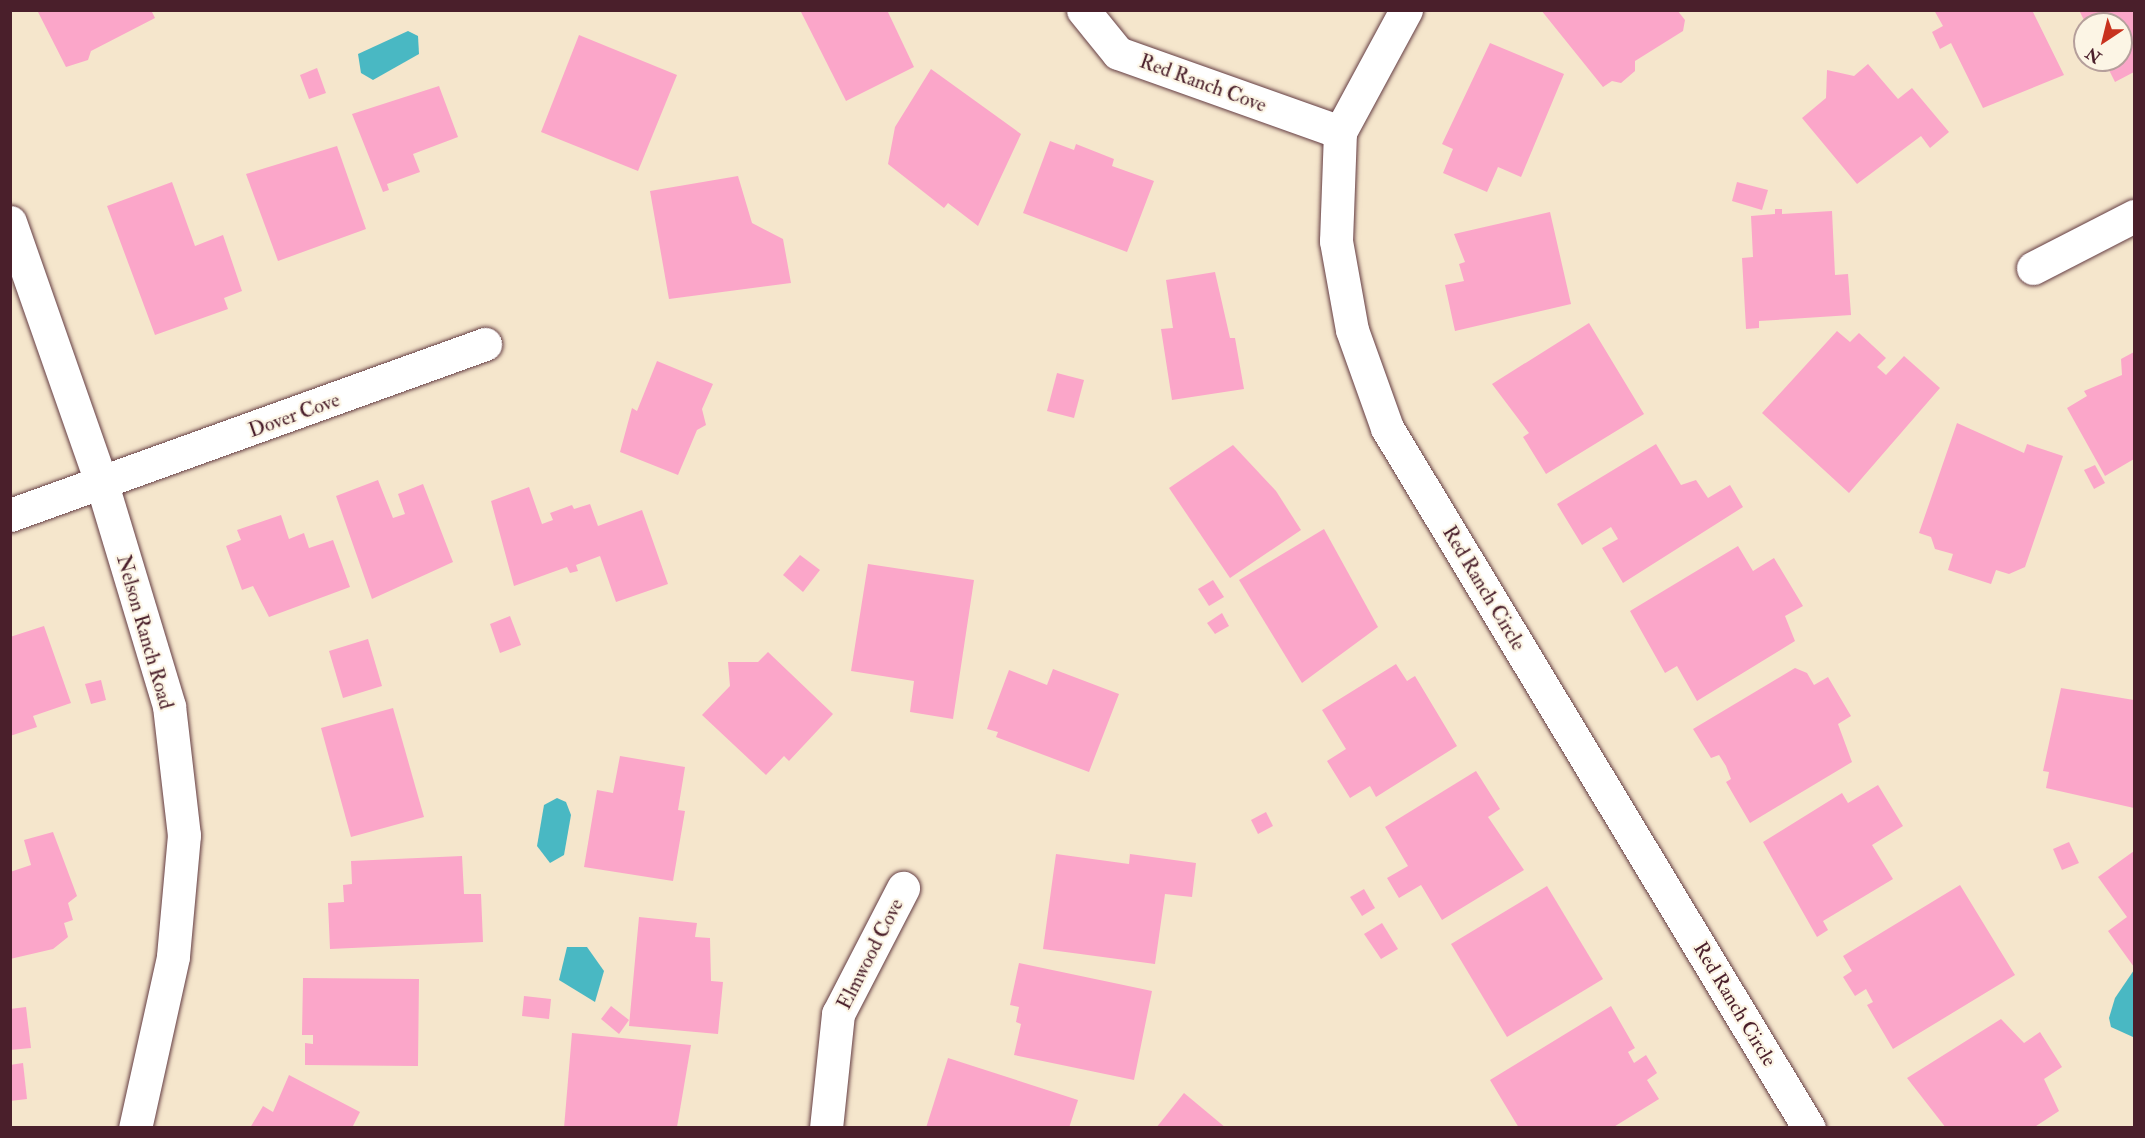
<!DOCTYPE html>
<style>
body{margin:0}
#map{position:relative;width:2145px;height:1138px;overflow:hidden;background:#f5e6cc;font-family:"IM FELL Double Pica",serif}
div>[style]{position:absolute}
.water>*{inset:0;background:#49b8c3}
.building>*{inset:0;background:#fba6c9}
.roads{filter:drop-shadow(0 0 2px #643d43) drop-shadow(0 0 2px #643d43)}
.minor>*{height:33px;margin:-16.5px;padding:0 16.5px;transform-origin:16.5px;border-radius:16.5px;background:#fff}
span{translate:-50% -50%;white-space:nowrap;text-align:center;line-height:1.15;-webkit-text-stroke:4.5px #fcf5e5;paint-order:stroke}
.street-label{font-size:20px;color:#4a1f2b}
.frame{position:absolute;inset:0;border:12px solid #4a1f2b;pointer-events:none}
.north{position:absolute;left:2073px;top:12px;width:60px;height:60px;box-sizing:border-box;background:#fcf5e5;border:2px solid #b59f9b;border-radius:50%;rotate:215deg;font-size:16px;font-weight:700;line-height:24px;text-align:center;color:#4a1f2b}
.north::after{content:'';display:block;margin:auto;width:21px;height:27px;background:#c8321e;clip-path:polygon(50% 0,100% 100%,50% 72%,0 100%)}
</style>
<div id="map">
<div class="water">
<i style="clip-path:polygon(408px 31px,418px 36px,419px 54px,373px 80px,361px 73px,358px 54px)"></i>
<i style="clip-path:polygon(557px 798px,566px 802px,571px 815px,564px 855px,550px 863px,537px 846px,544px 805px)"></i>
<i style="clip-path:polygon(567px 947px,587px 947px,604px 971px,595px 1002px,559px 980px)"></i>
<i style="clip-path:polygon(2134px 970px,2134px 1037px,2133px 1037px,2111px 1027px,2109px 1018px,2115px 998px)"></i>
</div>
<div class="building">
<i style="clip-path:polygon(37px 10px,151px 10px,155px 18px,91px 51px,88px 60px,66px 67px)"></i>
<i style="clip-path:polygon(800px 10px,887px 10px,914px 67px,846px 101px)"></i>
<i style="clip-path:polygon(1541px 10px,1677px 10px,1685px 20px,1683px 31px,1635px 61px,1635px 71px,1621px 83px,1612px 81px,1603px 87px)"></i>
<i style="clip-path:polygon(1934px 10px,2032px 10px,2064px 75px,1983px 108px,1951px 43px,1940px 49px,1932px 32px,1943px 26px)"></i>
<i style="clip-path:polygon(2079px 10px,2134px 10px,2134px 72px,2115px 82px,2104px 60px,2121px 60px,2121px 24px,2086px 24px)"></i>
<i style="clip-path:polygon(579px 35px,677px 75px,638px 171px,541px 132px)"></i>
<i style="clip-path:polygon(1490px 43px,1564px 74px,1521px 177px,1498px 167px,1487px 192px,1443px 173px,1453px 149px,1442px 144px)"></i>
<i style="clip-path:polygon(1868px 64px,1898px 99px,1912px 88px,1949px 132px,1930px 148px,1921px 136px,1857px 184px,1802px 118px,1826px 98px,1827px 70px,1854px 76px)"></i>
<i style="clip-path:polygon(317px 68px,326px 93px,309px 99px,300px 75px)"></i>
<i style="clip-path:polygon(931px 69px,1021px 134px,978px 226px,948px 203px,944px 208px,888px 164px,895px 127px)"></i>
<i style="clip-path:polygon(439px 86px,458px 137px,413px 154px,420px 172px,387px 184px,389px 190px,383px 192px,352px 114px)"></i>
<i style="clip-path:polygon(1050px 141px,1074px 150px,1076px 144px,1114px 159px,1112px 166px,1154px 181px,1127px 252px,1023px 213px)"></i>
<i style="clip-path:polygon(337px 146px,366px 229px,278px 261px,246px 174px)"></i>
<i style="clip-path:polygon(738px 176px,752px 223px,783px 239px,791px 283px,669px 299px,650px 191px)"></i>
<i style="clip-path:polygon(172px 182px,195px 246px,223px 235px,242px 291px,224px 298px,228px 309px,155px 335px,107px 206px)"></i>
<i style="clip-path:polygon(1737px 182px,1768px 190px,1762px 210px,1732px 201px)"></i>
<i style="clip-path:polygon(1775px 209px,1782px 209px,1782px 214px,1832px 211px,1835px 275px,1848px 274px,1851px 315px,1759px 321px,1759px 328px,1746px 329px,1742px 258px,1753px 257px,1751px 216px,1775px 214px)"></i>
<i style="clip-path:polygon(1550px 212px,1571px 304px,1455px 331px,1445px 285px,1464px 281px,1459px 264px,1465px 262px,1454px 234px)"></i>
<i style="clip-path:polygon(1215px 272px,1230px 338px,1235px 338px,1244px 389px,1172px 400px,1161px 329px,1173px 328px,1166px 280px)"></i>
<i style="clip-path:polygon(1589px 323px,1644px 414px,1546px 474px,1523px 437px,1529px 433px,1492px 384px)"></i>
<i style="clip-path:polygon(1837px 331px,1850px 342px,1859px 333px,1886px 358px,1877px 367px,1886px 375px,1904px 356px,1940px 388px,1849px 493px,1762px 413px)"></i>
<i style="clip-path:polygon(2134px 352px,2134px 459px,2105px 476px,2067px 408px,2087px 396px,2084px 391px,2122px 375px,2121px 359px)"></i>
<i style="clip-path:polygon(657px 361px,713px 384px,702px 409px,706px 425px,697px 430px,678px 475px,620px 452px,632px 408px,637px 411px)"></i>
<i style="clip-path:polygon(1057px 373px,1084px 380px,1074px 418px,1047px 411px)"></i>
<i style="clip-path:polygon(1957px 423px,2024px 453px,2027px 444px,2063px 456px,2025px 567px,2009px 574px,1996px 570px,1991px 584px,1948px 570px,1953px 554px,1935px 549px,1931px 537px,1919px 533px)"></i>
<i style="clip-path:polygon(1656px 444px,1681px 485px,1696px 480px,1708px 498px,1730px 485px,1743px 507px,1623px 583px,1602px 548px,1618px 539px,1611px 527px,1582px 545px,1557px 504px)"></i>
<i style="clip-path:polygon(1233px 445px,1276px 491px,1301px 530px,1230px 578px,1169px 488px)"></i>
<i style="clip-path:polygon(2095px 465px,2105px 483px,2094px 489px,2084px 470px)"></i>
<i style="clip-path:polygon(378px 480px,393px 518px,405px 514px,398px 494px,423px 484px,453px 562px,372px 599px,336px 496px)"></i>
<i style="clip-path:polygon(529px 487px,542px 524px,553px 520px,550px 513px,572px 505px,574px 509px,590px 504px,598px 526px,642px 510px,668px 584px,616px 602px,600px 556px,576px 565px,578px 571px,570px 573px,567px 567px,514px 586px,491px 501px)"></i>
<i style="clip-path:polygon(281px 515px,289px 539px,304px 533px,309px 548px,333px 540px,350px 587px,269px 617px,253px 586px,242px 590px,226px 546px,241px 540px,237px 530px)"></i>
<i style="clip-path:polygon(1324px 529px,1378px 627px,1302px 683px,1239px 580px)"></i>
<i style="clip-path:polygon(1738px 546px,1753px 571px,1774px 558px,1803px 606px,1785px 616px,1795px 641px,1697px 701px,1677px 666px,1665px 673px,1630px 611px)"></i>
<i style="clip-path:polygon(800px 555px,820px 570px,803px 592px,783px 575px)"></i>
<i style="clip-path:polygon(868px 564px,974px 580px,953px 719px,910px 712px,914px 681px,851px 671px)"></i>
<i style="clip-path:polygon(1213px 580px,1224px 597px,1209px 606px,1198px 589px)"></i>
<i style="clip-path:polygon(1222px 613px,1229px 626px,1215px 634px,1207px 623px)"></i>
<i style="clip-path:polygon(510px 616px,521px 645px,500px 653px,490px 624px)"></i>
<i style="clip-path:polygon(44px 626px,71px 703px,33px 716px,37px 727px,10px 736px,10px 637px)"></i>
<i style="clip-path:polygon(368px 639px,382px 686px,343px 698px,329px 651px)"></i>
<i style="clip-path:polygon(768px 652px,833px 714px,789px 761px,784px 756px,766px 775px,702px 715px,730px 686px,728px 662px,758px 662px)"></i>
<i style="clip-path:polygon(1396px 664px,1407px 681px,1415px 676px,1457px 746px,1376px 797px,1370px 786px,1350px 798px,1327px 761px,1346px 749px,1322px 710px)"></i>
<i style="clip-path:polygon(1795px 668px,1807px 673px,1814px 685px,1828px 677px,1851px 716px,1838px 724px,1852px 762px,1750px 823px,1726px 782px,1731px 779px,1726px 766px,1719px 755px,1711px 758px,1693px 729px)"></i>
<i style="clip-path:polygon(1053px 669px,1119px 694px,1089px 772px,996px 737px,998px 732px,987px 729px,1009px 670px,1047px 685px)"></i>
<i style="clip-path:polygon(101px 680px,106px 700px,91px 704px,85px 684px)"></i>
<i style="clip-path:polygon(2061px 688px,2134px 700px,2134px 808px,2046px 788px,2049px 772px,2043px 771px)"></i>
<i style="clip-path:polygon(393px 708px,424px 817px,351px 837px,321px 728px)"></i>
<i style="clip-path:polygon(620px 756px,685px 767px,678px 810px,685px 811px,673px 881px,584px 867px,597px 790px,613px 793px)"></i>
<i style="clip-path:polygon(1476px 771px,1500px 809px,1488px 817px,1524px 870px,1442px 920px,1421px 885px,1399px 898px,1387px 878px,1408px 866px,1385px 827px)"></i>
<i style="clip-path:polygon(1878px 785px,1903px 826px,1872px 845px,1893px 879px,1823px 921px,1828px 930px,1817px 937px,1763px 842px,1842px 793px,1848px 803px)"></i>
<i style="clip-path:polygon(1266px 812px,1273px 826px,1258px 834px,1251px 820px)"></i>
<i style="clip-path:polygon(53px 832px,77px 896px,68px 903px,73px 920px,64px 923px,68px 937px,53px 949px,10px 959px,10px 872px,31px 865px,24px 840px)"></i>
<i style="clip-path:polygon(2069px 842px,2079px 863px,2062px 870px,2053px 849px)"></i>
<i style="clip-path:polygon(2134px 851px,2134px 967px,2108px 931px,2127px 917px,2098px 877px)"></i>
<i style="clip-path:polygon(1056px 854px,1129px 864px,1130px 854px,1196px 863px,1192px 897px,1165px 894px,1155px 964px,1043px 949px)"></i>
<i style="clip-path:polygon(462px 856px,464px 894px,481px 894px,483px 942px,330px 949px,328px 903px,344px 902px,343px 885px,352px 884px,351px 861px)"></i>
<i style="clip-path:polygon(1960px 885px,2015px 975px,1893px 1049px,1867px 1005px,1873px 1002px,1866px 989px,1855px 996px,1843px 977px,1852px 971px,1843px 956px)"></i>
<i style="clip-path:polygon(1547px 886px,1603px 979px,1507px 1037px,1451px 944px)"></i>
<i style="clip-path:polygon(1364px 889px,1375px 908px,1362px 916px,1350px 897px)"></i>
<i style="clip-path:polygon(639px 917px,697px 923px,695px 937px,710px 938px,711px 981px,723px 982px,718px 1034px,629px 1026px)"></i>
<i style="clip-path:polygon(1382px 923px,1398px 949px,1381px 959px,1364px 934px)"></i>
<i style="clip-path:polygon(1019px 963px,1152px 991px,1134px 1080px,1014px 1055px,1021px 1024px,1016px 1022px,1019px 1007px,1010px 1005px)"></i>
<i style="clip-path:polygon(303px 978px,419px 979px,418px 1066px,305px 1065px,305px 1043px,313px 1044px,313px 1035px,302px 1035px)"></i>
<i style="clip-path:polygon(524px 996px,551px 999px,549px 1019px,522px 1016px)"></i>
<i style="clip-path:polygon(611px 1006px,629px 1020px,619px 1034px,601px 1019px)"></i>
<i style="clip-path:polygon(1611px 1006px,1635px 1048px,1628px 1052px,1634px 1063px,1646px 1055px,1657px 1073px,1647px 1080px,1659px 1099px,1612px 1128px,1519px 1128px,1490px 1080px)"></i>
<i style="clip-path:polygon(26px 1007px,31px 1048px,10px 1050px,10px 1009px)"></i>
<i style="clip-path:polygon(2001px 1019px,2024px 1043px,2040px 1032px,2062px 1067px,2044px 1079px,2059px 1111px,2033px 1128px,1946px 1128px,1907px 1078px)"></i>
<i style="clip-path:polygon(572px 1033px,691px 1045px,677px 1127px,564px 1128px)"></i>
<i style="clip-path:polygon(948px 1058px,1078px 1100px,1069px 1128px,926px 1128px)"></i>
<i style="clip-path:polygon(23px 1063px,27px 1099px,10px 1101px,10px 1065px)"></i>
<i style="clip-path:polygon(289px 1075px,360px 1112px,352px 1128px,250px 1128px,263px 1106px,273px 1112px)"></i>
<i style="clip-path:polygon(1184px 1093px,1226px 1128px,1156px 1128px)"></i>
</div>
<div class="roads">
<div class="minor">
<i style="left:1083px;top:10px;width:55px;rotate:50.9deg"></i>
<i style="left:1118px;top:53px;width:236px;rotate:19.6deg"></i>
<i style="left:1406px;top:10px;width:139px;rotate:118.4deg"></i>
<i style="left:1340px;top:132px;width:109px;rotate:92.1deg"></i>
<i style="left:1336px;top:241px;width:90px;rotate:79.8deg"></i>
<i style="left:1352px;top:330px;width:104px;rotate:70.3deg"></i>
<i style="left:1387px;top:428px;width:817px;rotate:58.92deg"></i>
<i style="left:10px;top:222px;width:278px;rotate:70.7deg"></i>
<i style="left:102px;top:484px;width:232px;rotate:73.2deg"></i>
<i style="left:169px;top:706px;width:130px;rotate:83.4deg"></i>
<i style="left:184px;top:835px;width:122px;rotate:95.2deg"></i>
<i style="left:173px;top:957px;width:175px;rotate:102.5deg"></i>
<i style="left:2033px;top:268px;width:114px;rotate:-27.2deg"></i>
<i style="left:10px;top:515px;width:505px;rotate:-19.8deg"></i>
<i style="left:826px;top:1128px;width:115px;rotate:-84deg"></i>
<i style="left:838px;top:1014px;width:142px;rotate:-62.7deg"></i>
</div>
</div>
<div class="street-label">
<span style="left:1203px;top:83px;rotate:20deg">Red Ranch Cove</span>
<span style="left:294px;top:415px;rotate:-20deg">Dover Cove</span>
<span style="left:1484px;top:588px;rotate:59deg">Red Ranch Circle</span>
<span style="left:145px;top:632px;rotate:74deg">Nelson Ranch Road</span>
<span style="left:870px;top:954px;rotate:-63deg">Elmwood Cove</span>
<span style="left:1735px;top:1004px;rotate:59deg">Red Ranch Circle</span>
</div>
<div class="frame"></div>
<div class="north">N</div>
</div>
